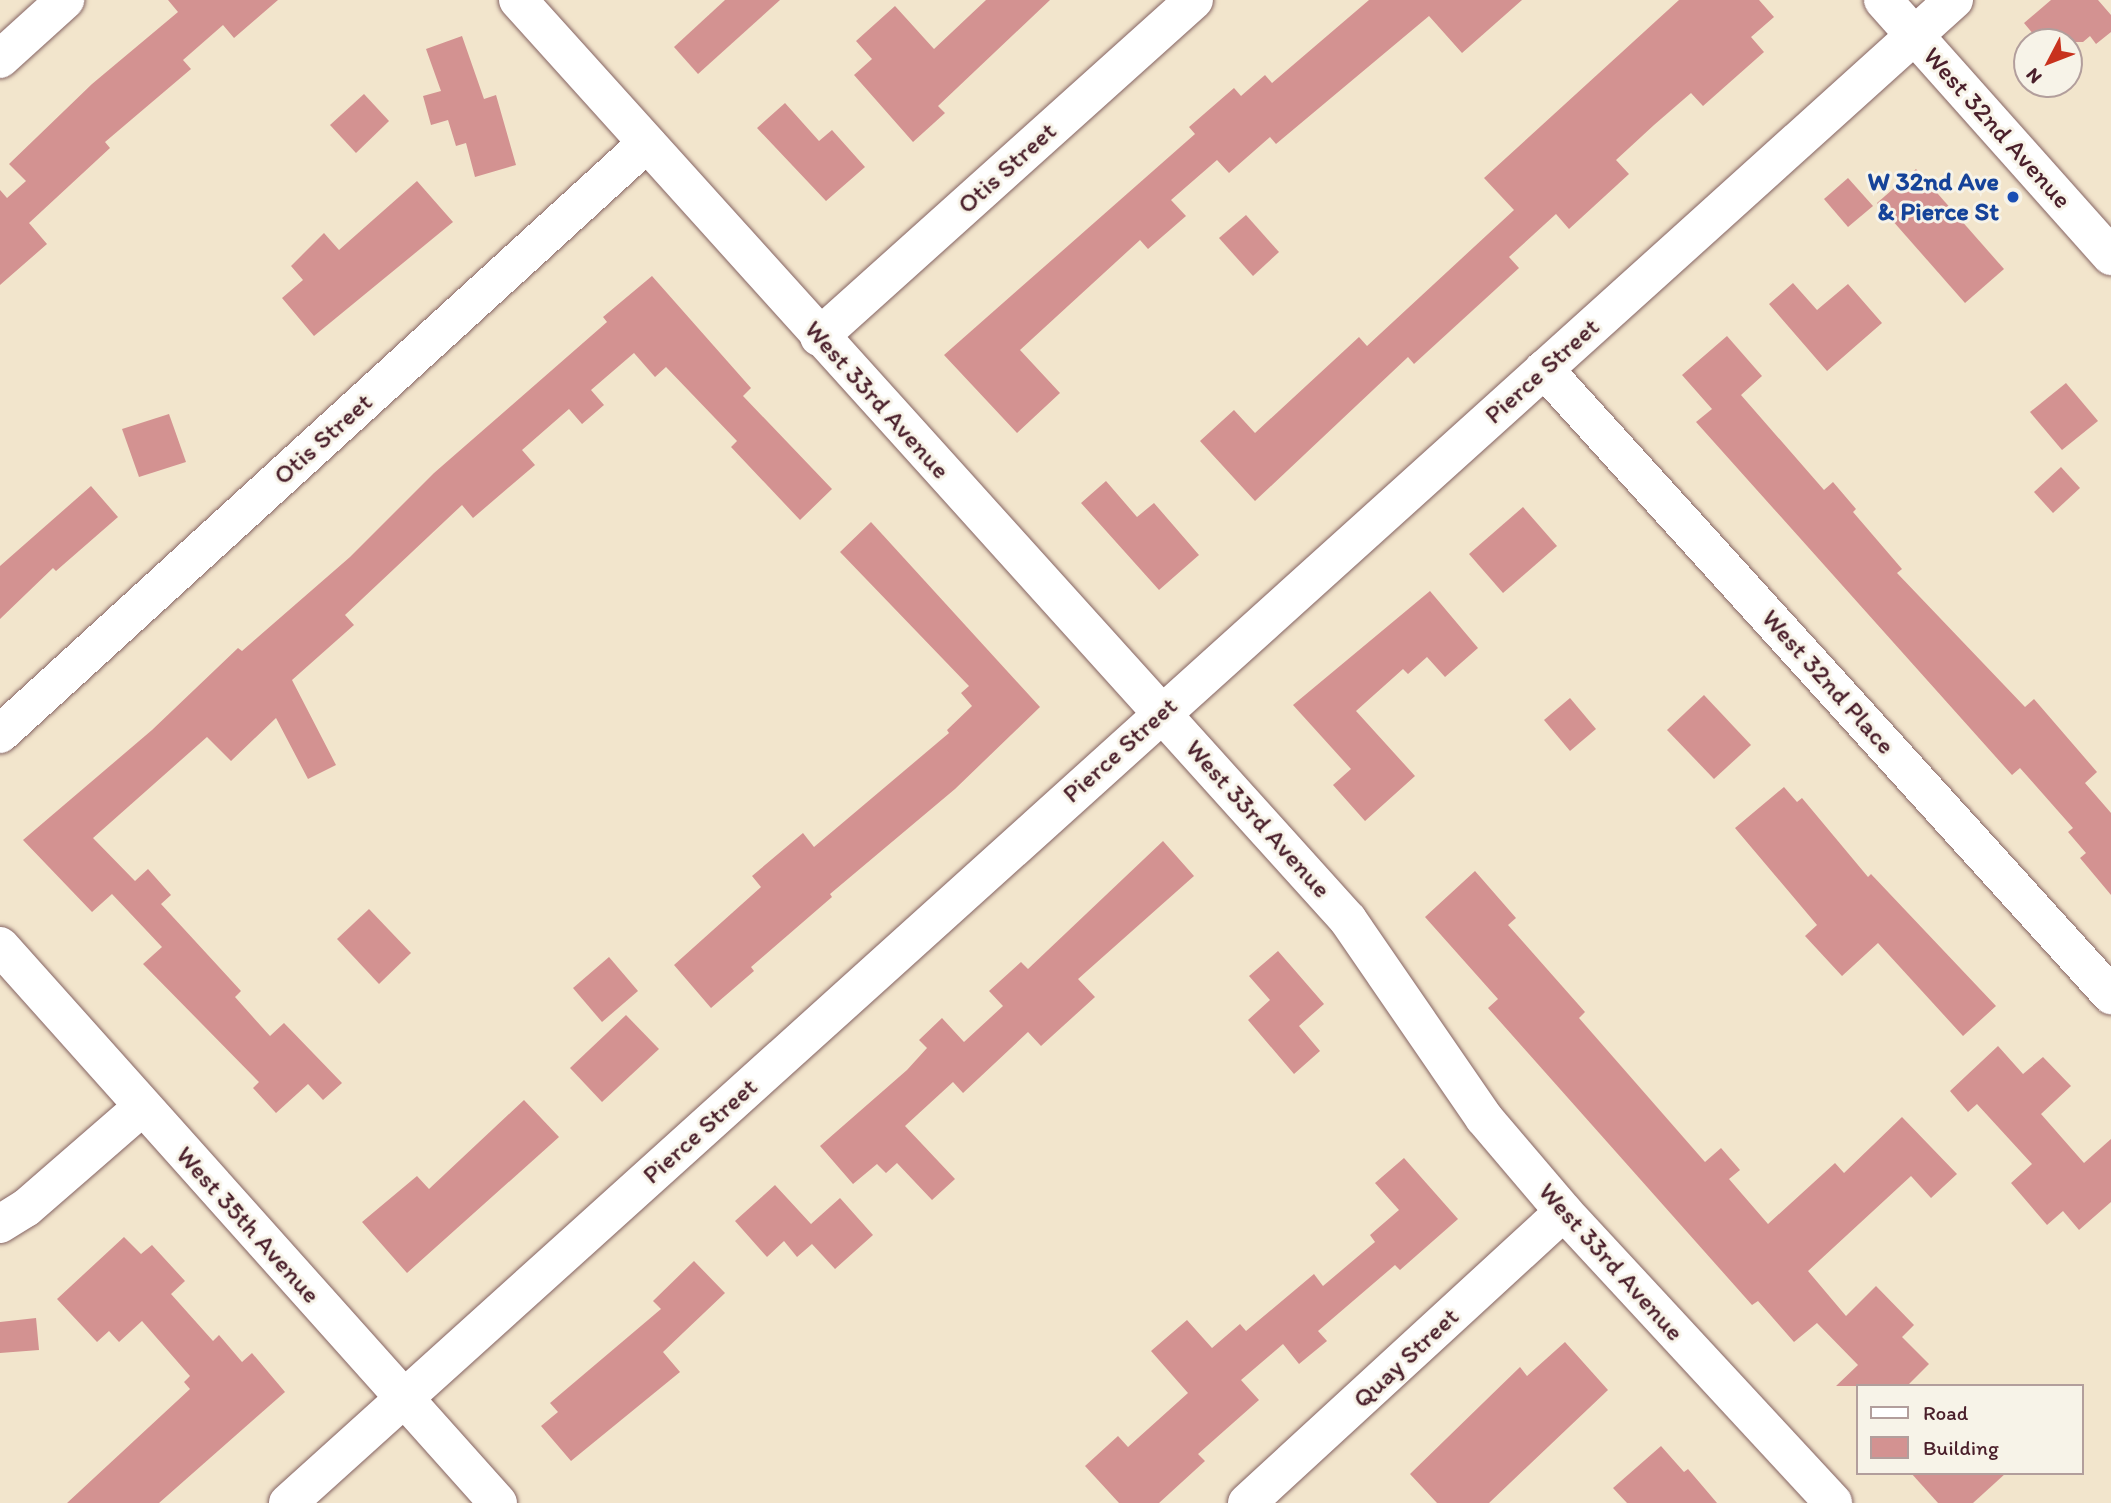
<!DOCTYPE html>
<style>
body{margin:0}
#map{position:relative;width:2111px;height:1503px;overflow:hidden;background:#f2e5cc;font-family:Itim,sans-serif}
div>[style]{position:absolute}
.building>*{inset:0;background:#d39291}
.roads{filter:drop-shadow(0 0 2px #856463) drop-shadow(0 0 2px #856463)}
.minor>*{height:38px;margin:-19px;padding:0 19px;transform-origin:19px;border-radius:19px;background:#fff}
.dots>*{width:19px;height:19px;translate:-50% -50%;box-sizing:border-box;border:4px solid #f7f3e8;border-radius:50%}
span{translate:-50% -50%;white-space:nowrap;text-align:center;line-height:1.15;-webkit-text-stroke:6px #f7f3e8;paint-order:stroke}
.street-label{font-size:26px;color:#4a1f2b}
.transit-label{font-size:26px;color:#164399;font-weight:700}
.right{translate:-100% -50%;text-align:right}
.legend{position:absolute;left:1856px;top:1384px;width:228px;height:91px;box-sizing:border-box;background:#f7f3e8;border:2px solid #b29e9c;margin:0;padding:9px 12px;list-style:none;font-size:21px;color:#4a1f2b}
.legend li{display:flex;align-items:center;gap:14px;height:35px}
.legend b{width:35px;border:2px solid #b29e9c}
.north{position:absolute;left:2013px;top:28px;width:70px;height:70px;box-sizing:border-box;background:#f7f3e8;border:2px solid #b29e9c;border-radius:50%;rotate:228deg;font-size:19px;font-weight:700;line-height:28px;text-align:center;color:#4a1f2b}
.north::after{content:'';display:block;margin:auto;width:24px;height:32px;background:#c8321e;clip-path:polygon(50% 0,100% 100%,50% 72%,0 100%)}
</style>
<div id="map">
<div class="building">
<i style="clip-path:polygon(168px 0,278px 0,234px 38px,223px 25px,183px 60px,191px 69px,105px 142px,110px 148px,29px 223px,47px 244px,0 285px,0 190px,7px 198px,26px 181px,9px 164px,92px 84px,178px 12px)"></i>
<i style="clip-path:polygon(725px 0,780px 0,698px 74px,674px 47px)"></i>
<i style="clip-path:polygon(986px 0,1050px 0,938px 106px,945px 113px,913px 142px,854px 75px,872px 59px,856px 41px,895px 6px,934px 49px)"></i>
<i style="clip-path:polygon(1369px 0,1522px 0,1462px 53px,1429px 16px,1276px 144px,1270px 137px,1229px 173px,1217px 160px,1171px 200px,1186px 216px,1148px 249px,1140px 240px,1020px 350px,1060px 393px,1017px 433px,944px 355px,1195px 134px,1189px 127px,1234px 88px,1241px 96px,1265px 75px,1272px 83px)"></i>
<i style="clip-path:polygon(1679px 0,1759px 0,1774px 17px,1751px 37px,1764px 52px,1703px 106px,1691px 93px,1654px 125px,1616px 160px,1629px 174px,1569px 229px,1556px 214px,1509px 257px,1519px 268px,1414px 364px,1408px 357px,1255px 501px,1200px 441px,1234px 410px,1255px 433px,1359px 337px,1367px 346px,1514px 210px,1484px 178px)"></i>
<i style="clip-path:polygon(2051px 0,2098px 0,2111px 15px,2111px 32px,2096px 44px,2090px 36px,2083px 42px,2040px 42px,2024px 23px)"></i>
<i style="clip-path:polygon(462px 36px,484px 99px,496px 95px,516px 165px,475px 177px,466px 143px,456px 146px,448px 120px,431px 125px,423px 96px,441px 91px,426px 49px)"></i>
<i style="clip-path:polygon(364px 94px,389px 121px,356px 153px,330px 125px)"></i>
<i style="clip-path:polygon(785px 103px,819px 141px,832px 130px,865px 167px,826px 201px,757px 128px)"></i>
<i style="clip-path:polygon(1916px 169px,2004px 269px,1965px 303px,1877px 203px)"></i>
<i style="clip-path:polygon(1848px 178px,1873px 206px,1848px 227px,1824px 199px)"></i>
<i style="clip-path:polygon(417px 181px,453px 222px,314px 336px,282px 298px,303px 280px,291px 266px,324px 233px,339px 250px)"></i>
<i style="clip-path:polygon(1246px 215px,1279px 252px,1253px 276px,1219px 238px)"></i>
<i style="clip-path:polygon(652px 276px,751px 388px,743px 396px,832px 489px,800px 520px,731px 447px,737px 441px,666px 367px,655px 377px,634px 353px,591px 390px,604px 405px,582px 424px,569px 409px,522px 450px,535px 465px,473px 518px,462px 505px,345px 615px,354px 625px,292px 680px,336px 765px,308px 779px,276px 718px,231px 761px,207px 737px,93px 838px,135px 881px,148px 869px,171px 895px,161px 904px,241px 991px,235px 997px,270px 1036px,284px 1023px,342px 1083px,323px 1100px,308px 1084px,276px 1113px,253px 1088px,259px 1082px,143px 964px,162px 947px,112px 894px,92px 912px,23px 840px,152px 730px,238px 648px,242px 651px,350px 557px,434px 473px,607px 322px,603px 317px)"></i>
<i style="clip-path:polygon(1793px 283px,1817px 310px,1848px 284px,1882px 323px,1827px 371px,1769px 304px)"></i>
<i style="clip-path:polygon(1727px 336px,1762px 376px,1741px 395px,1824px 490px,1833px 482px,1856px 509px,1853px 512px,1902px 569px,1897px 573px,2025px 707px,2034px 699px,2097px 772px,2085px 783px,2111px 813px,2111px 895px,2080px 858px,2086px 853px,2068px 832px,2073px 828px,2020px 768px,2012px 775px,1696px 422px,1712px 409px,1682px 375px)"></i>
<i style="clip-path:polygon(2066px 383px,2098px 421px,2062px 450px,2030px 412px)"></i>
<i style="clip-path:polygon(169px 414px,186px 462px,139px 477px,122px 429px)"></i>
<i style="clip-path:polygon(2061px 467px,2080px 488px,2053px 513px,2034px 492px)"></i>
<i style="clip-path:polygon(1106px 481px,1137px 517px,1154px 503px,1199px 555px,1159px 590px,1081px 503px)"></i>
<i style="clip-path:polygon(91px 486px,118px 517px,56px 571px,53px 568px,0 619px,0 566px)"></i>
<i style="clip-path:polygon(1523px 507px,1557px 546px,1503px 593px,1469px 554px)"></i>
<i style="clip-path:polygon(871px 522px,1040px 707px,955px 789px,830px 894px,832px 897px,751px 967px,754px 971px,711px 1008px,674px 965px,761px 887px,752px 876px,803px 833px,814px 847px,949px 733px,947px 730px,972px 706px,961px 693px,969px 686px,840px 552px)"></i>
<i style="clip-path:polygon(1430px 591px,1478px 648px,1445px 677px,1427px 657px,1408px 674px,1403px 669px,1356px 711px,1415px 776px,1365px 821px,1333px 785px,1351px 769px,1293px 705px)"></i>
<i style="clip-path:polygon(1704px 695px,1751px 745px,1714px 779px,1667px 730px)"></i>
<i style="clip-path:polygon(1570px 698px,1596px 729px,1570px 751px,1544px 720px)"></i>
<i style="clip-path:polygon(1784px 787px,1797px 802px,1802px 798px,1868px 877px,1871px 874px,1996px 1006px,1963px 1036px,1878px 943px,1842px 976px,1805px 936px,1817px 925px,1735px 828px)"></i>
<i style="clip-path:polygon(1163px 841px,1194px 876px,1078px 979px,1095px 997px,1041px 1046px,1028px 1032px,963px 1093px,953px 1082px,905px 1126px,955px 1179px,932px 1200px,897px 1163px,886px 1173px,877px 1164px,853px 1184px,820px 1146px,907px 1070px,927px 1048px,919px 1040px,942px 1018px,964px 1042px,1003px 1006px,989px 991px,1021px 962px,1028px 969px)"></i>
<i style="clip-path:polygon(1475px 871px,1516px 918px,1508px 925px,1585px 1012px,1579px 1018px,1705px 1162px,1721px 1148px,1740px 1170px,1729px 1179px,1768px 1224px,1835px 1163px,1844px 1173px,1902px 1117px,1957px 1174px,1931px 1198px,1911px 1176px,1808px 1271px,1846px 1316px,1876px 1286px,1914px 1325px,1902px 1337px,1929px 1364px,1907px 1386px,1836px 1386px,1858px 1365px,1817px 1323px,1794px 1342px,1758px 1301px,1752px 1305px,1488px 1008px,1498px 999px,1425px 917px)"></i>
<i style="clip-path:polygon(369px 909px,411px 953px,379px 984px,337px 939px)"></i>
<i style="clip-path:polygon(1278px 951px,1324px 1004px,1299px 1026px,1320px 1051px,1294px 1074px,1248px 1020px,1270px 1000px,1249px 976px)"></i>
<i style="clip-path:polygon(609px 957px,638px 991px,602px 1022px,573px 988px)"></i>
<i style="clip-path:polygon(626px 1015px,659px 1049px,602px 1102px,570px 1068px)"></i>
<i style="clip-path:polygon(1998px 1046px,2023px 1074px,2043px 1057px,2071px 1086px,2041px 1114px,2084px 1163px,2111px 1139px,2111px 1202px,2079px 1230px,2063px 1211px,2047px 1225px,2011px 1183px,2032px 1164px,1977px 1104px,1968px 1112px,1950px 1091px)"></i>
<i style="clip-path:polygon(524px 1100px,559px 1137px,407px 1273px,362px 1222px,417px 1176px,429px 1189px)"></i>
<i style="clip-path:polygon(1404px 1158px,1458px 1219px,1400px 1270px,1395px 1265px,1318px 1331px,1327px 1341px,1299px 1364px,1283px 1344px,1241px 1380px,1259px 1400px,1198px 1454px,1205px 1461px,1159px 1503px,1119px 1503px,1085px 1466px,1118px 1436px,1128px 1447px,1188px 1393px,1151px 1351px,1187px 1320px,1212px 1348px,1240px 1324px,1246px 1331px,1314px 1274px,1323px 1286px,1375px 1242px,1370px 1235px,1399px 1210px,1375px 1183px)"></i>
<i style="clip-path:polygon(775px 1185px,811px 1224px,840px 1198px,873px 1235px,835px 1269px,812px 1244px,797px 1257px,784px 1241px,767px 1257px,735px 1221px)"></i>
<i style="clip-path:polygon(124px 1237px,141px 1254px,152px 1245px,185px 1281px,171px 1294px,213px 1341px,219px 1335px,242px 1362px,252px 1353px,285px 1392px,159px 1503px,67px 1503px,190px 1389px,184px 1382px,190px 1376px,142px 1321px,119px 1342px,109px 1331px,97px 1342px,57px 1299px)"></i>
<i style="clip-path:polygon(694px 1261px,725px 1293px,663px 1352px,680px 1372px,571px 1461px,541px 1426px,558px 1412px,550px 1403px,661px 1309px,653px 1301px)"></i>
<i style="clip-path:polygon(36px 1318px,39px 1350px,0 1353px,0 1322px)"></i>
<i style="clip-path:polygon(1565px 1342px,1608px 1390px,1489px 1503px,1437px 1503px,1410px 1474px,1520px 1367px,1527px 1376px)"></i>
<i style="clip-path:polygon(1661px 1446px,1684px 1472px,1688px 1469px,1717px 1503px,1627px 1503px,1613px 1488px)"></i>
<i style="clip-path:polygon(1911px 1473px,2006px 1473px,1973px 1503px,1938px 1503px)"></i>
</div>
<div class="roads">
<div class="minor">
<i style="left:518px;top:0;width:1239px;rotate:47.94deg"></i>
<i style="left:1348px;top:920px;width:240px;rotate:55.5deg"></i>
<i style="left:1484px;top:1118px;width:123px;rotate:49.6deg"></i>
<i style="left:1564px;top:1212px;width:396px;rotate:47.2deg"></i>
<i style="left:1883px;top:0;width:343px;rotate:48.3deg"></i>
<i style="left:0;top:59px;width:88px;rotate:-42.2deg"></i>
<i style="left:819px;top:337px;width:504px;rotate:-41.94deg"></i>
<i style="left:1544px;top:369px;width:845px;rotate:47.83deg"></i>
<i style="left:0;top:734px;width:876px;rotate:-42.41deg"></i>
<i style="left:0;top:946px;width:747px;rotate:48.2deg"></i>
<i style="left:0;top:1224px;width:31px;rotate:-32deg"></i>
<i style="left:26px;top:1208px;width:154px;rotate:-41deg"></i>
<i style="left:288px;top:1503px;width:2244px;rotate:-42.06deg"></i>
<i style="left:1247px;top:1503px;width:430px;rotate:-42.6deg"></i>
</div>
</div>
<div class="dots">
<i style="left:2013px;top:197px;background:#1a4fb4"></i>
</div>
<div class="street-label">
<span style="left:1997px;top:128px;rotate:48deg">West 32nd Avenue</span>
<span style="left:1007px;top:168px;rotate:-42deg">Otis Street</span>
<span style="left:1542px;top:371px;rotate:-42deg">Pierce Street</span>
<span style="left:877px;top:400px;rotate:48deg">West 33rd Avenue</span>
<span style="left:323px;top:439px;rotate:-42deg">Otis Street</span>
<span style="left:1828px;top:682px;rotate:48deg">West 32nd Place</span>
<span style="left:1120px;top:750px;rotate:-42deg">Pierce Street</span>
<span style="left:1258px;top:819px;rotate:48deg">West 33rd Avenue</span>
<span style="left:700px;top:1131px;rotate:-42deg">Pierce Street</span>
<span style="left:248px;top:1225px;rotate:48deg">West 35th Avenue</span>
<span style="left:1611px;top:1262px;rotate:48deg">West 33rd Avenue</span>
<span style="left:1406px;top:1358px;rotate:-43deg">Quay Street</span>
</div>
<div class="transit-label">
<span class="right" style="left:1999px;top:197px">W 32nd Ave<br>&amp; Pierce St</span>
</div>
<ul class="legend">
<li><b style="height:9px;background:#fff"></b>Road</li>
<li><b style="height:19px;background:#d39291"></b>Building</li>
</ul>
<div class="north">N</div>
</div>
